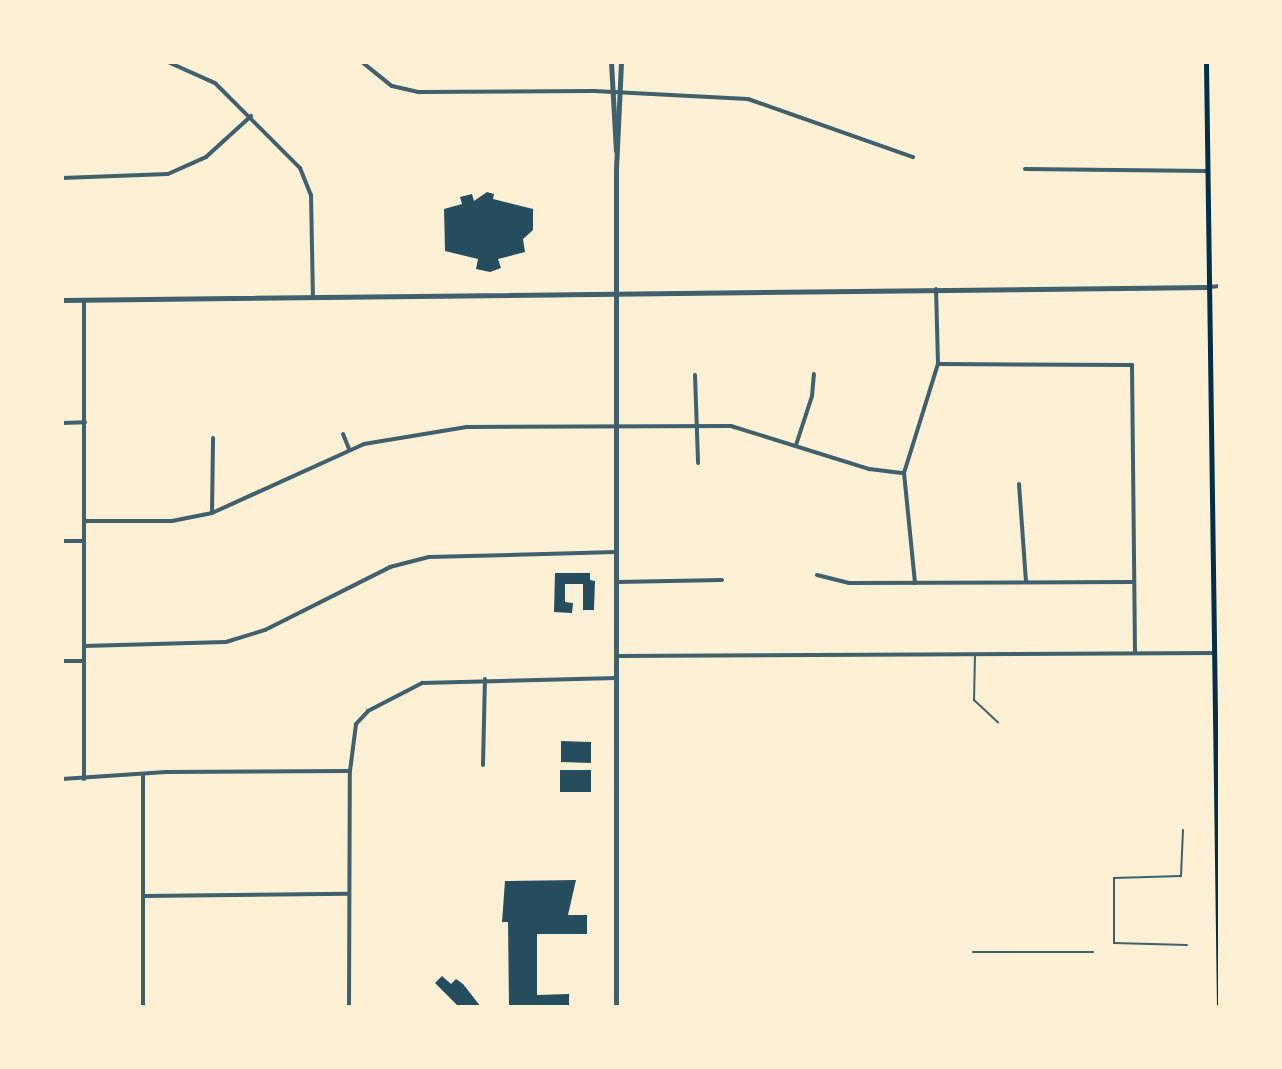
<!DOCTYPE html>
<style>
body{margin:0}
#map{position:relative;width:1282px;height:1069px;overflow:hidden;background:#fdf0d5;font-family:Lora,serif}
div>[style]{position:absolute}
.building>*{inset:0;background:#264d5e}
.service>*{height:2px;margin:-1px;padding:0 1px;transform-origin:1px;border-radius:1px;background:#3f606c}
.minor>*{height:4px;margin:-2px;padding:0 2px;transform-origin:2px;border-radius:2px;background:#3f606c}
.tertiary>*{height:5px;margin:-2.5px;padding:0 2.5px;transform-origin:2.5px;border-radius:2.5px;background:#3f606c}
.secondary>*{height:5px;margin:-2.5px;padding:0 2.5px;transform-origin:2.5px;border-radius:2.5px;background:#003049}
span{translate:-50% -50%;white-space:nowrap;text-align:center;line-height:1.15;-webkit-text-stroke:7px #fdf0d5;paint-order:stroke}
.frame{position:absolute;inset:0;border:64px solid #fdf0d5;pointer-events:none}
</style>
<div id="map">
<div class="building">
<i style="clip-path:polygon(487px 192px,494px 194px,493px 199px,533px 209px,533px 230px,523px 239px,525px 252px,498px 259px,501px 268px,490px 272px,476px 269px,478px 259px,445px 251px,444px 209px,462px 204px,460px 197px,472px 194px,474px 201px)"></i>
<i style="clip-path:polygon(555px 573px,590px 573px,590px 580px,595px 581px,594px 610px,583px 610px,583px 584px,565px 584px,565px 602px,573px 603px,572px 613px,554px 612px)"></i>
<i style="clip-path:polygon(561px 741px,591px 742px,591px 763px,561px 762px)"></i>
<i style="clip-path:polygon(560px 770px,591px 770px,591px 792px,560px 792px)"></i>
<i style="clip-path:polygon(576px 880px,568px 915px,587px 915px,587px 934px,537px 934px,537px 995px,569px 994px,569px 1007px,509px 1007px,508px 922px,502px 922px,505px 881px)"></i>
<i style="clip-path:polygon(442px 976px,451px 984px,456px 979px,463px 984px,481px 1007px,459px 1007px,435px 983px)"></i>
</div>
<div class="service">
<i style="left:975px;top:654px;width:46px;rotate:91.2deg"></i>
<i style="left:974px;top:700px;width:33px;rotate:43deg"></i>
<i style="left:1183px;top:830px;width:46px;rotate:92.5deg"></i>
<i style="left:1181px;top:876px;width:67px;rotate:178.3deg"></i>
<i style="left:1114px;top:878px;width:65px;rotate:90deg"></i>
<i style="left:1114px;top:943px;width:73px;rotate:1.6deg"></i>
<i style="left:973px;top:952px;width:120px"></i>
</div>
<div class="minor">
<i style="left:168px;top:62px;width:51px;rotate:24.1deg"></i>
<i style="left:215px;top:83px;width:120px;rotate:45deg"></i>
<i style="left:300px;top:168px;width:29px;rotate:68deg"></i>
<i style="left:311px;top:195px;width:103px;rotate:88.9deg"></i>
<i style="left:362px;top:62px;width:38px;rotate:39deg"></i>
<i style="left:392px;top:86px;width:28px;rotate:13deg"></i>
<i style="left:419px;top:92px;width:175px;rotate:-0.3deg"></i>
<i style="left:594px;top:91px;width:154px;rotate:3deg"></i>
<i style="left:748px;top:99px;width:175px;rotate:19.4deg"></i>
<i style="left:1025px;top:169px;width:182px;rotate:0.6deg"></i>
<i style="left:62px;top:178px;width:106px;rotate:-2.2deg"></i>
<i style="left:168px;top:174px;width:42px;rotate:-24.1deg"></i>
<i style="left:206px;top:157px;width:61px;rotate:-42.3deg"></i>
<i style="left:1209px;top:287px;width:11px;rotate:-5deg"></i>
<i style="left:84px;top:300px;width:479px;rotate:90deg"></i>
<i style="left:938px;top:364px;width:194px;rotate:0.3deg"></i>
<i style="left:1132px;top:365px;width:287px;rotate:89.4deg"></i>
<i style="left:695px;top:375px;width:88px;rotate:88deg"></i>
<i style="left:62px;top:423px;width:23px;rotate:-2deg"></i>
<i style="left:343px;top:434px;width:16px;rotate:68deg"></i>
<i style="left:796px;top:445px;width:52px;rotate:-71.9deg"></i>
<i style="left:812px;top:396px;width:22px;rotate:-85deg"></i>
<i style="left:1019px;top:484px;width:98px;rotate:85.9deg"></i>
<i style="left:212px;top:513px;width:75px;rotate:-89.2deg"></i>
<i style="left:84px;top:521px;width:88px"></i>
<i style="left:172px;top:521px;width:41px;rotate:-11.3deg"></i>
<i style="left:212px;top:513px;width:167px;rotate:-24.4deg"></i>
<i style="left:364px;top:444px;width:104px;rotate:-9.4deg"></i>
<i style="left:467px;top:427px;width:264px;rotate:-0.2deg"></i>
<i style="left:731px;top:426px;width:145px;rotate:17.3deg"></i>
<i style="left:869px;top:469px;width:35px;rotate:7deg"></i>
<i style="left:62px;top:541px;width:22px"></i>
<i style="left:817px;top:575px;width:33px;rotate:14deg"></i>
<i style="left:849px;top:583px;width:285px;rotate:-0.2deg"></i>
<i style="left:617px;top:582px;width:105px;rotate:-1.1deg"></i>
<i style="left:915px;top:583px;width:111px;rotate:-95.7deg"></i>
<i style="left:904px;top:473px;width:114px;rotate:-72.7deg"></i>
<i style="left:938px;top:364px;width:75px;rotate:-91.5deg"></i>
<i style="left:84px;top:646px;width:142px;rotate:-1.6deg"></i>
<i style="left:226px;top:642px;width:41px;rotate:-17.1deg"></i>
<i style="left:265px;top:630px;width:140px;rotate:-26.7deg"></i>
<i style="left:390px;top:567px;width:40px;rotate:-14.4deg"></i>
<i style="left:429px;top:557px;width:187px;rotate:-1.5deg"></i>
<i style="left:617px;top:656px;width:597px;rotate:-0.29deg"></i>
<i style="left:62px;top:661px;width:22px"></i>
<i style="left:483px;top:765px;width:86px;rotate:-88.7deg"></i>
<i style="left:143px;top:775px;width:232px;rotate:90deg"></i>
<i style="left:62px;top:779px;width:104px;rotate:-3.9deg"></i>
<i style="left:166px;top:772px;width:184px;rotate:-0.3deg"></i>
<i style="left:143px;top:896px;width:206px;rotate:-0.6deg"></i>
<i style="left:349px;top:1007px;width:236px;rotate:-89.8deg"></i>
<i style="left:350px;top:771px;width:47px;rotate:-82.7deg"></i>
<i style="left:356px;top:724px;width:18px;rotate:-47deg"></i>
<i style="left:368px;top:711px;width:61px;rotate:-27.4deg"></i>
<i style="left:422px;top:683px;width:195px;rotate:-1.5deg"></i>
</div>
<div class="tertiary">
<i style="left:611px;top:62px;width:89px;rotate:86.8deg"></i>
<i style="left:62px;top:300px;width:1147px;rotate:-0.65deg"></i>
<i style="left:616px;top:1007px;width:838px;rotate:-90deg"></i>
<i style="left:616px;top:169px;width:107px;rotate:-87.3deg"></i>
</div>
<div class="secondary">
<i style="left:1206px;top:62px;width:945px;rotate:89.21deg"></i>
</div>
<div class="frame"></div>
</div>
